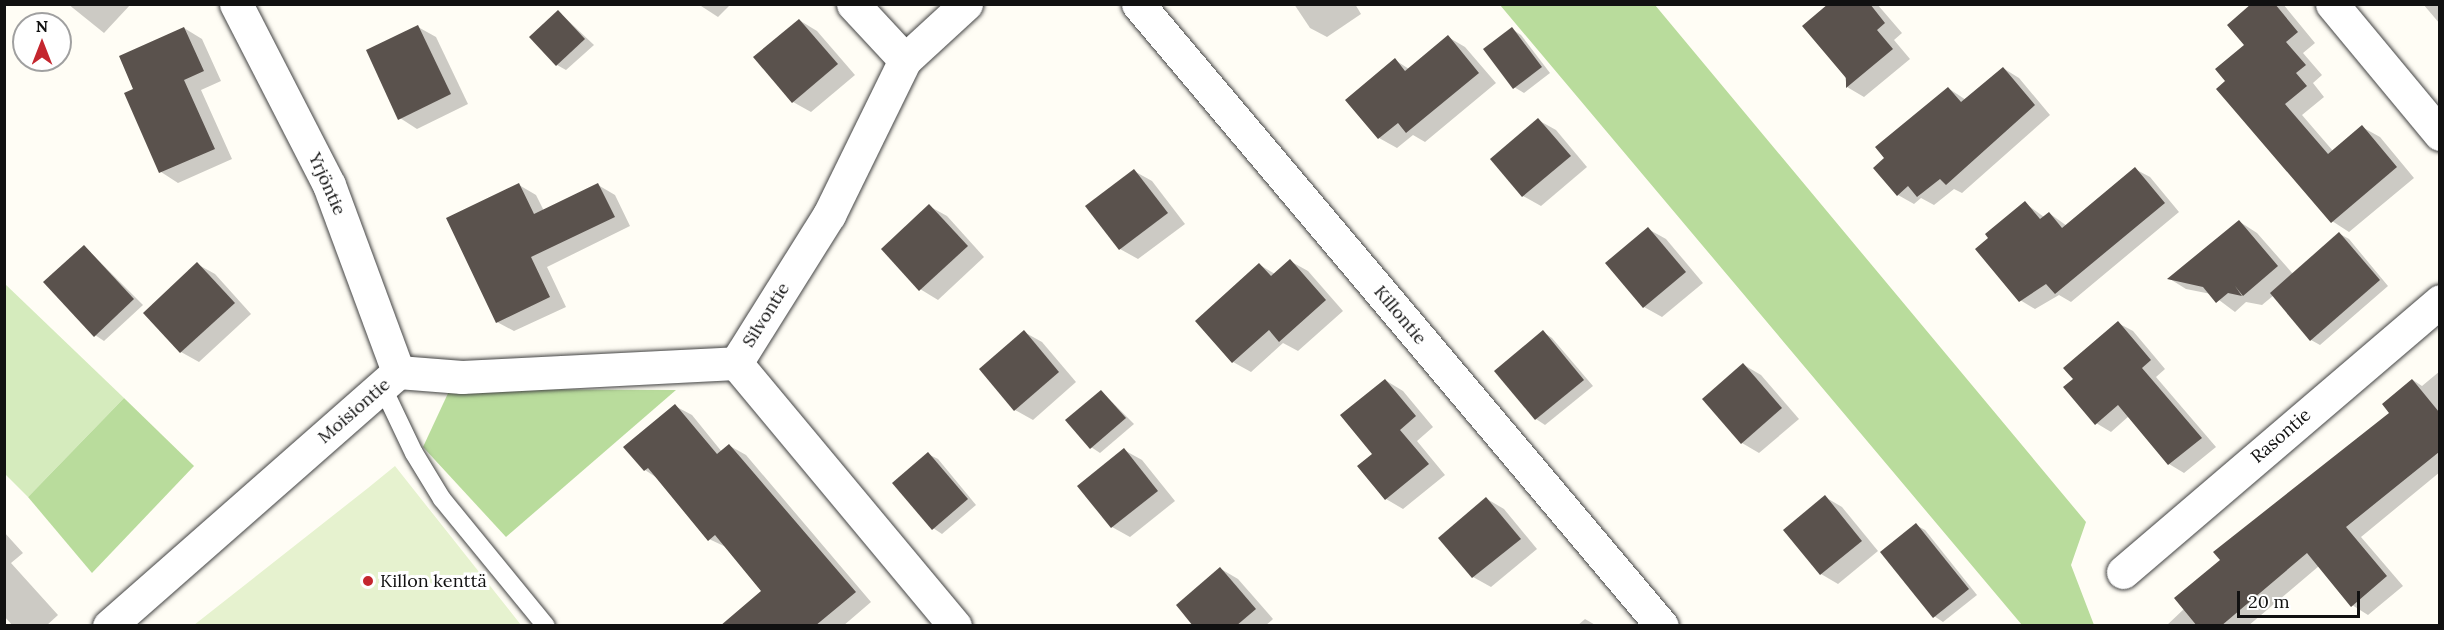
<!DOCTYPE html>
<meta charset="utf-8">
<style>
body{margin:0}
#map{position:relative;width:2444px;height:630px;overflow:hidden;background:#fffdf5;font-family:Lora,serif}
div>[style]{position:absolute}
.green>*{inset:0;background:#d5ebbd}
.forest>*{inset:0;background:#b9dc9c}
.pitch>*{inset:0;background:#e6f2cf}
.shadow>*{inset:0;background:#0003}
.building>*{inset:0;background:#5a524d}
.roads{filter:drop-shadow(0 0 2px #444) drop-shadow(0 0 2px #444)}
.service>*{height:18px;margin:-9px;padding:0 9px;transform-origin:9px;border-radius:9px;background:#fff}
.minor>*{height:33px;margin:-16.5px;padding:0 16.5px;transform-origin:16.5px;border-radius:16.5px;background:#fff}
.dots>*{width:16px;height:16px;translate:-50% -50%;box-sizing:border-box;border:3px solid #fff;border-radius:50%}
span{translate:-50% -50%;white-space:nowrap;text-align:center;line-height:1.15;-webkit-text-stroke:6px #fff;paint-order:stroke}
.street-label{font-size:18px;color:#111}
.poi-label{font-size:18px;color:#111}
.left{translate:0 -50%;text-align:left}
.frame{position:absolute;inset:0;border:6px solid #111;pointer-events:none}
.north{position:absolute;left:12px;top:12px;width:60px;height:60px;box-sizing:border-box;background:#fff;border:2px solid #a0a0a0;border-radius:50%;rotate:0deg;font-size:16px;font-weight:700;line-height:24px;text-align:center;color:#111}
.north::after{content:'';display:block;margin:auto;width:21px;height:27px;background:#c4262e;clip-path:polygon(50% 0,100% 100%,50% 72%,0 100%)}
.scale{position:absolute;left:2237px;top:591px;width:123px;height:27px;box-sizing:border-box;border:3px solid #111;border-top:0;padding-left:8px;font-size:18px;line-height:21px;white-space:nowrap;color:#111;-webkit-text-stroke:4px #fff;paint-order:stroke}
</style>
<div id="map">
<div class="green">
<i style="clip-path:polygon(4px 283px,124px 398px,28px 497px,5px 474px)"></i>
</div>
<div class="forest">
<i style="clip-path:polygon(1500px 5px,1655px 5px,2086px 522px,2071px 565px,2094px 625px,2022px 625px)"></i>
<i style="clip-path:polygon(450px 389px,676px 390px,506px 537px,423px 447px)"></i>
<i style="clip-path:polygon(124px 398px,194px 466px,92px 573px,28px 497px)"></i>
</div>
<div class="pitch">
<i style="clip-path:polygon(395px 466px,521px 625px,194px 625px,368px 488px)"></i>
</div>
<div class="shadow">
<i style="clip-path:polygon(68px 4px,131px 4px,104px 33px)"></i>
<i style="clip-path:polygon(698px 4px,731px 4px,718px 17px)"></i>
<i style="clip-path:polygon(1294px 4px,1355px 4px,1361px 14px,1327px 37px,1310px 28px)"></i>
<i style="clip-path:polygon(1830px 4px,1877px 4px,1902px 33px,1894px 40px,1910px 59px,1864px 97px,1847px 87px)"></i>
<i style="clip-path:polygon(2253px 4px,2283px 4px,2315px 43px,2303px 53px,2322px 75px,2313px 83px,2324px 97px,2302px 115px,2333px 151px,2362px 127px,2380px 137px,2414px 178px,2349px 232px,2332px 221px,2227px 81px,2246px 45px)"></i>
<i style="clip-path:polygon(2423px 4px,2440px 4px,2440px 24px)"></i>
<i style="clip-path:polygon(559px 12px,594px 45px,566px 70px,557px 65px)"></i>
<i style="clip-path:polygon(799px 20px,817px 31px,855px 75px,811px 112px,793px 102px)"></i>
<i style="clip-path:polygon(418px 27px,436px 37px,468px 104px,417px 129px,400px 118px)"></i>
<i style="clip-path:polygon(184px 28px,202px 39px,221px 81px,201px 90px,232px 159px,178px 183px,161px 172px,126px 94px,135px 90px)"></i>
<i style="clip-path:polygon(1512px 29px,1521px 35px,1550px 73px,1524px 93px,1514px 87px)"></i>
<i style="clip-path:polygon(1448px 37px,1465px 47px,1496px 83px,1425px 142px,1413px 135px,1397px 148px,1379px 138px,1395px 60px,1409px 69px)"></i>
<i style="clip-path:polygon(2003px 68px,2019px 78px,2050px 115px,1962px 193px,1954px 189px,1934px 205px,1921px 198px,1914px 204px,1898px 195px,1948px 88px,1966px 100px)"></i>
<i style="clip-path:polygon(1538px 120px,1556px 130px,1587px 167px,1541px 206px,1523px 196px)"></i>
<i style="clip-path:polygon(2135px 169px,2150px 177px,2179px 212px,2071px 302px,2059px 295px,2035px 309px,2020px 300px,2025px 203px,2044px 217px,2049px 213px,2067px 226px)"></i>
<i style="clip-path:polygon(1134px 171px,1152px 181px,1185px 224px,1138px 259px,1120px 249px)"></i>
<i style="clip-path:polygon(519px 185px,536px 195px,544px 211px,598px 185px,615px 195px,630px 226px,547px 267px,566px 307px,514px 331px,497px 322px)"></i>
<i style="clip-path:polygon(929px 206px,947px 216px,984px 257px,938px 300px,920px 289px)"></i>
<i style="clip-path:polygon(2240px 222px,2257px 233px,2293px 274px,2340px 234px,2349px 239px,2388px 286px,2320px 345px,2311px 340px,2274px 295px,2262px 305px,2246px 302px,2235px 312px,2211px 294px,2186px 289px,2170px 279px)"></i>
<i style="clip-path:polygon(1648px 229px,1666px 239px,1703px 283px,1662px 317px,1644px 307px)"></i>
<i style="clip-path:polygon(84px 246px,143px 305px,104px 341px,95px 335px)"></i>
<i style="clip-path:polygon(1290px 261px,1308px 271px,1343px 311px,1298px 351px,1283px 343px,1251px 372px,1233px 362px,1260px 265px,1275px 274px)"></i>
<i style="clip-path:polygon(197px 264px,215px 274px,251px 314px,199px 362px,181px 352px,145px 313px)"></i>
<i style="clip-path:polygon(2118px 323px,2133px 331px,2165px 369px,2156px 377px,2216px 447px,2184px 473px,2169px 464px,2129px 416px,2111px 432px,2096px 423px)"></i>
<i style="clip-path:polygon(1024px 332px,1042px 342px,1076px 382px,1033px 420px,1015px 410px)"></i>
<i style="clip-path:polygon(1543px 332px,1552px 338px,1593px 386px,1545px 425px,1536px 419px,1496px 371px)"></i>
<i style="clip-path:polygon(1744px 365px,1761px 375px,1799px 419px,1759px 453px,1742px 443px)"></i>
<i style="clip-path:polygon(2440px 371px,2440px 472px,2361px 537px,2403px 586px,2368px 615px,2352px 605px,2319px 566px,2248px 626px,2166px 626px,2391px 413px,2413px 380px,2422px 386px)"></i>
<i style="clip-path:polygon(1385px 380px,1403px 391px,1433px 427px,1417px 441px,1445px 475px,1403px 509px,1386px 499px,1374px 454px)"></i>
<i style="clip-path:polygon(1101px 391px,1134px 424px,1100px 453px,1091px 447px)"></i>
<i style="clip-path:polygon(675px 406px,692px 415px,722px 452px,730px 446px,746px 455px,871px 602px,843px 626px,733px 626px,763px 591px,728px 548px,709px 539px,657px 478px,645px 470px)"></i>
<i style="clip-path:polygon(1124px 450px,1142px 460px,1175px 501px,1130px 537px,1112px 527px,1079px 487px)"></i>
<i style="clip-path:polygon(928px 454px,938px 459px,976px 505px,942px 534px,933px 528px)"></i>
<i style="clip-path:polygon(1825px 497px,1842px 507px,1878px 551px,1838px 584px,1821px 574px)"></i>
<i style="clip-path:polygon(1487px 499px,1504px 509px,1537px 549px,1491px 587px,1473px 577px,1440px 538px)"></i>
<i style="clip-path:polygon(1916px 525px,1925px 530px,1977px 595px,1943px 622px,1934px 616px)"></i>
<i style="clip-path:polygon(4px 532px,23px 553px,11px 563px,58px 615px,46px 626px,13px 626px,4px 616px)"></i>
<i style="clip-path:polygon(1221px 569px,1238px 579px,1273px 619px,1265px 626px,1195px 626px)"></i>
<i style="clip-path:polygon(1585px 619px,1597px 626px,1577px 626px)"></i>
</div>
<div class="building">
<i style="clip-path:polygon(1828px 4px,1870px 4px,1885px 23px,1877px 30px,1893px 49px,1846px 88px,1846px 78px,1802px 26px)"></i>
<i style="clip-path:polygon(2251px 4px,2275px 4px,2298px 32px,2286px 42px,2306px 65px,2296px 73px,2307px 86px,2285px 104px,2328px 154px,2362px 125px,2397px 167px,2331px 223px,2216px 89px,2225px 81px,2215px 69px,2244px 45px,2227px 25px)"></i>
<i style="clip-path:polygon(558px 10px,585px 39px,556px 66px,529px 37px)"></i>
<i style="clip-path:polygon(799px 19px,838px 64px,792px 103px,753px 57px)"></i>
<i style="clip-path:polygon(418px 25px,451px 94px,398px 120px,366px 50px)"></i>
<i style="clip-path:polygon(184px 27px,204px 71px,184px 80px,215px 149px,159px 173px,124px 93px,133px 89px,119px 56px)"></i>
<i style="clip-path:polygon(1512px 27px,1542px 67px,1513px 89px,1483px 49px)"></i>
<i style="clip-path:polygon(1448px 35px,1479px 73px,1406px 133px,1398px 123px,1378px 139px,1345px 100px,1395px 58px,1405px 71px)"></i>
<i style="clip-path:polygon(2003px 67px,2035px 105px,1946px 185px,1940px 179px,1917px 197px,1908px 186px,1897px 196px,1873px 168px,1884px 158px,1875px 147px,1948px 87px,1961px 102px)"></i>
<i style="clip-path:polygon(1538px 118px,1571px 156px,1522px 197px,1490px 159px)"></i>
<i style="clip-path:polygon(2135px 167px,2165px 203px,2055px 294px,2046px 284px,2019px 302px,1975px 249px,1988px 238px,1985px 234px,2025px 201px,2040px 219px,2049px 212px,2062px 228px)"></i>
<i style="clip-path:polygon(1134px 169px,1168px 213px,1119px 250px,1085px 206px)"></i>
<i style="clip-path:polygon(519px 183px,534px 214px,598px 183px,615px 217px,531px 257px,550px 297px,496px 323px,446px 218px)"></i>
<i style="clip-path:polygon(929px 204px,968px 246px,919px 291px,881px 249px)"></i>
<i style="clip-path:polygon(2239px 220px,2278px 266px,2243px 296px,2235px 286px,2242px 296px,2228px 293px,2216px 303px,2203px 287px,2167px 279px)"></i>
<i style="clip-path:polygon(1648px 227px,1686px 272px,1643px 308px,1605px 263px)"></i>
<i style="clip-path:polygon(2339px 232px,2380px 280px,2310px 341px,2270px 293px)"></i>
<i style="clip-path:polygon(84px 245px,134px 299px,94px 337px,43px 282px)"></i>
<i style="clip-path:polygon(1290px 259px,1326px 300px,1279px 342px,1269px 330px,1232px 363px,1195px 321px,1259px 263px,1271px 276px)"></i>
<i style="clip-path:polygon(197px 262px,235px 303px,180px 353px,143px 313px)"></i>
<i style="clip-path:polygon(2118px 321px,2151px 360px,2142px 368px,2202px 438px,2168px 465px,2118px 405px,2095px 425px,2063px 387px,2073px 379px,2063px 368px)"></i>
<i style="clip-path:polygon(1024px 330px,1059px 372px,1014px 411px,979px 369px)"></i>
<i style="clip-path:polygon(1543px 330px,1584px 380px,1535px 420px,1494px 371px)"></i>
<i style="clip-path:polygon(1743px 363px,1782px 408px,1741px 444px,1702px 399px)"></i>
<i style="clip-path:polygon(1385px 379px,1416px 416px,1400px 430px,1429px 464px,1385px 500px,1357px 466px,1372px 454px,1340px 415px)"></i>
<i style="clip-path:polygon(2412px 379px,2439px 412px,2439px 452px,2346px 527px,2387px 576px,2351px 607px,2307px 553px,2221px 626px,2197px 626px,2174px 598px,2220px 560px,2213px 552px,2389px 413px,2382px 404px)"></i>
<i style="clip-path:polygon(1101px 390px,1126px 418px,1090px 449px,1065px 420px)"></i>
<i style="clip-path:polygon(675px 404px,717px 454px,729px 444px,856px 592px,815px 626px,720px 626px,761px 591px,715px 535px,708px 541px,648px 468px,644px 471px,623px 447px)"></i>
<i style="clip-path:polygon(1124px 448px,1158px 491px,1111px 528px,1077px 486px)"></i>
<i style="clip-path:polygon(928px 452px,968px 499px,932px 530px,892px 483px)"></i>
<i style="clip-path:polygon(1825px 495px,1862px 541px,1820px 575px,1783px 530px)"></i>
<i style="clip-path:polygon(1486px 497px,1521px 539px,1472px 578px,1438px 538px)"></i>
<i style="clip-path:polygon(1916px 523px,1969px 589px,1933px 618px,1880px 552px)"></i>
<i style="clip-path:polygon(1220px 567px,1256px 609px,1236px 626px,1193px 626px,1176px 605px)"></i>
</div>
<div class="roads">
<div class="service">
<i style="left:382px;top:386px;width:74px;rotate:64.5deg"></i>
<i style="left:414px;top:453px;width:54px;rotate:58.7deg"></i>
<i style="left:442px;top:499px;width:164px;rotate:50.7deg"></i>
</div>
<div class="minor">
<i style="left:236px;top:4px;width:203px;rotate:62.8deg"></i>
<i style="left:329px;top:185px;width:199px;rotate:69.7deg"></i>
<i style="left:853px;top:4px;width:76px;rotate:47.1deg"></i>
<i style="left:1138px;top:4px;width:813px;rotate:49.89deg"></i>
<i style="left:2332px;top:4px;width:169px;rotate:50.3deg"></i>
<i style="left:2123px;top:572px;width:417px;rotate:-40.5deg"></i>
<i style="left:109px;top:626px;width:385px;rotate:-41.3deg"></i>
<i style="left:398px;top:372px;width:64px;rotate:4.5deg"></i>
<i style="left:462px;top:377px;width:274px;rotate:-2.9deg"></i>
<i style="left:955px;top:626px;width:342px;rotate:-129.8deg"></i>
<i style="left:736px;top:363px;width:175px;rotate:-57.9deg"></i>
<i style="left:829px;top:215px;width:173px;rotate:-63.9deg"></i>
<i style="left:905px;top:60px;width:83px;rotate:-42.6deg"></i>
</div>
</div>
<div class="dots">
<i style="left:368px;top:581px;background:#c4262e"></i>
</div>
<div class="street-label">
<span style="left:327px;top:184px;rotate:66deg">Yrjöntie</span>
<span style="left:766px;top:315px;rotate:-58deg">Silvontie</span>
<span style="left:1400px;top:315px;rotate:50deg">Killontie</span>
<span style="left:354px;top:411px;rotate:-41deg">Moisiontie</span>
<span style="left:2281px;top:436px;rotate:-41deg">Rasontie</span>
</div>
<div class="poi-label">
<span class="left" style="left:380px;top:581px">Killon kenttä</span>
</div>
<div class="frame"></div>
<div class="north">N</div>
<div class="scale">20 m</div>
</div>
